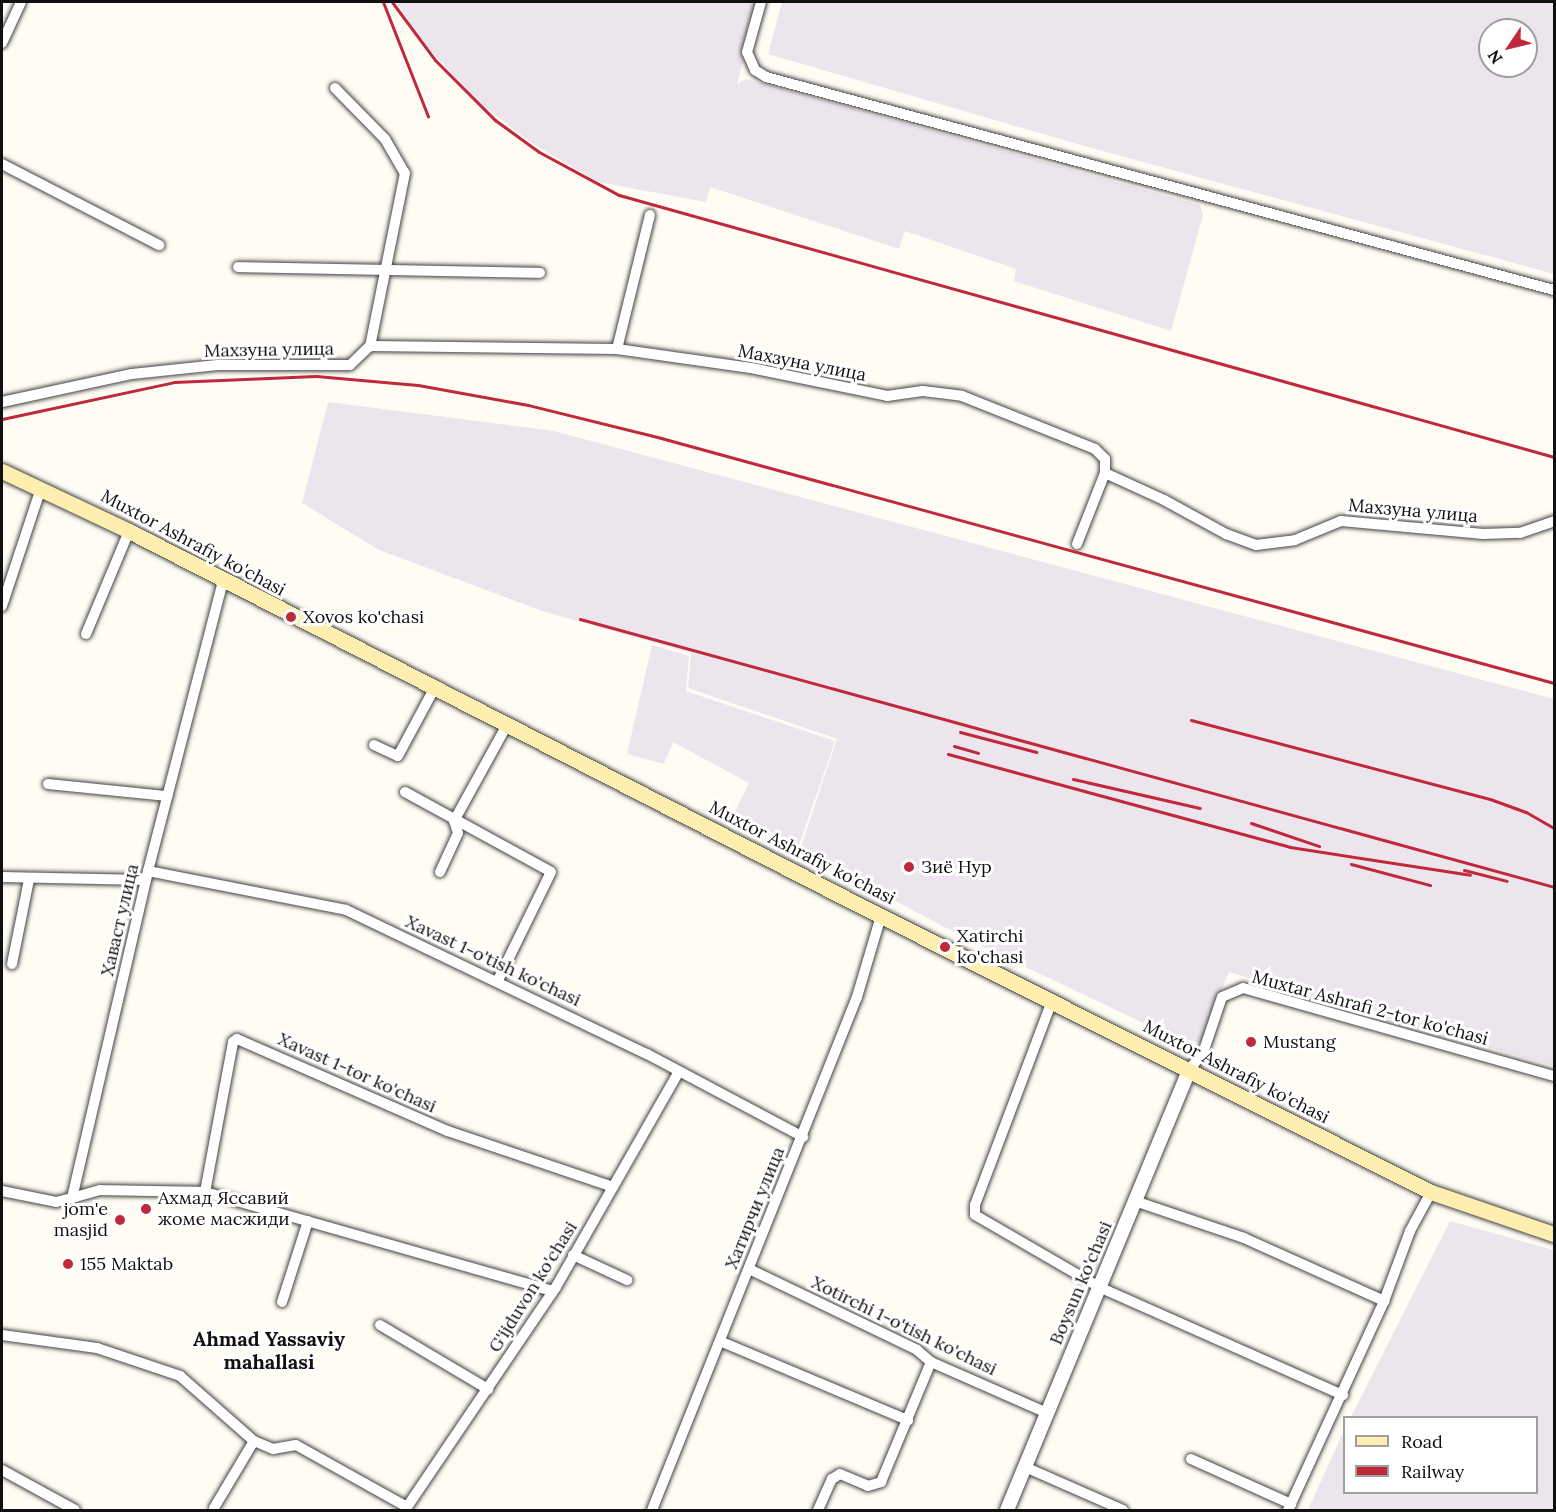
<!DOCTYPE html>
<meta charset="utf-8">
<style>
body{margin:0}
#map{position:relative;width:1556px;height:1512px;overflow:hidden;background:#fffcf4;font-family:Lora,serif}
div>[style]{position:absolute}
.industrial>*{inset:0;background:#ede5ee}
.roads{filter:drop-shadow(0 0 2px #434343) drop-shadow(0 0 2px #434343)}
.minor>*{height:10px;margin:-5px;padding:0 5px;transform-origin:5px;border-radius:5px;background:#fff}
.tertiary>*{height:14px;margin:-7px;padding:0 7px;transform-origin:7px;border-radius:7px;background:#fff}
.secondary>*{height:15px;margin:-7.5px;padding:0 7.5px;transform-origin:7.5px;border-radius:7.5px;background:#feefb0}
.rail>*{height:3px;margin:-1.5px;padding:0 1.5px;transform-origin:1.5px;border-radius:1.5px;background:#c0283b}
.dots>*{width:16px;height:16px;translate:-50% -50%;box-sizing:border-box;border:3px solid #fff;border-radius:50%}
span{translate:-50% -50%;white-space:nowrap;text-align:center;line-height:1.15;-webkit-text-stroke:6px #fff;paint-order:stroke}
.street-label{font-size:18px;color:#101010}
.poi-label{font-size:18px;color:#101010}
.left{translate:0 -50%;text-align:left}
.right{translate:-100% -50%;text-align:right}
.neighbourhood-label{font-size:20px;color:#101010;font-weight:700}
.frame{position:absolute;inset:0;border:3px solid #101010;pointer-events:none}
.legend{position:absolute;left:1343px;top:1416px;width:195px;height:78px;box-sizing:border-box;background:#fff;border:2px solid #9f9f9f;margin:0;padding:8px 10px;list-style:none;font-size:18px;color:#101010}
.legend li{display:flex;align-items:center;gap:12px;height:30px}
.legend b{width:30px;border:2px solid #9f9f9f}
.north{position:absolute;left:1478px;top:18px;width:60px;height:60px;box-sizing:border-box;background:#fff;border:2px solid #9f9f9f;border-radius:50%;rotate:235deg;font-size:16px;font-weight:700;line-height:24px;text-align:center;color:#101010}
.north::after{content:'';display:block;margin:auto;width:21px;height:27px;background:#c0283b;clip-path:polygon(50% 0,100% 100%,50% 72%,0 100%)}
</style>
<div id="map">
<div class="industrial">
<i style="clip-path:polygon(396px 2px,758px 2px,737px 84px,746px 79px,1200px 205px,1203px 215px,1171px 331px,1014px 281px,1016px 269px,905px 231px,899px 249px,710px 187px,706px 202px,598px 182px,530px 142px,479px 102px,424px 44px)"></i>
<i style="clip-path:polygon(evenodd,782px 2px,1554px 2px,1554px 274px,1088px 147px,768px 54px,782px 2px,1490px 30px,1526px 30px,1526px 66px,1490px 66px,1490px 30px)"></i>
<i style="clip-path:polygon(328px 402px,554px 431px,1554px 699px,1554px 1066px,1229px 972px,1200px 1043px,1162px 1032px,967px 939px,800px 850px,837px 739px,688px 688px,691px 653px,542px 611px,379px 550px,302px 503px)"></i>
<i style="clip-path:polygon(652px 645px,689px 656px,686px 691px,835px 741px,798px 848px,735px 811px,749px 783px,673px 742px,664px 764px,627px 754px)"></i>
<i style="clip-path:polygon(1450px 1221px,1554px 1250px,1554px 1510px,1308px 1510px,1344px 1430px,1344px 1492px,1536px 1492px,1536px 1418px,1351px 1417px)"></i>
</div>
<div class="roads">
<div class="minor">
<i style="left:761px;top:2px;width:52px;rotate:105.6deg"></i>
<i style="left:747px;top:52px;width:20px;rotate:66deg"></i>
<i style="left:755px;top:70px;width:13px;rotate:32deg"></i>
<i style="left:766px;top:77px;width:816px;rotate:15.13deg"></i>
<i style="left:2px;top:43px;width:45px;rotate:-65.1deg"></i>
<i style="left:335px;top:88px;width:71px;rotate:45.6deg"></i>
<i style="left:385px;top:139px;width:39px;rotate:60deg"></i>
<i style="left:405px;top:173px;width:177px;rotate:101.4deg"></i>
<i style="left:2px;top:164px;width:177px;rotate:27.3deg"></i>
<i style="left:238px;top:267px;width:302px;rotate:1.1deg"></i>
<i style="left:617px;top:349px;width:138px;rotate:-76.2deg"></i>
<i style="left:2px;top:402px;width:133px;rotate:-12.2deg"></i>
<i style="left:132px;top:374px;width:86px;rotate:-6deg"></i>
<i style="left:218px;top:365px;width:132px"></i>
<i style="left:350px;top:365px;width:28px;rotate:-44deg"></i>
<i style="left:370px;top:346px;width:247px;rotate:0.7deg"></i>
<i style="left:617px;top:349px;width:135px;rotate:8.1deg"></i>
<i style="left:751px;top:368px;width:139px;rotate:11.6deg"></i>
<i style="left:887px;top:396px;width:36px;rotate:-8deg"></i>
<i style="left:923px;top:391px;width:39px;rotate:7deg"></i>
<i style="left:962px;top:396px;width:143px;rotate:21.7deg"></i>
<i style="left:1095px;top:449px;width:14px;rotate:45deg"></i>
<i style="left:1105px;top:459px;width:14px;rotate:90deg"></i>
<i style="left:1105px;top:473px;width:65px;rotate:24.6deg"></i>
<i style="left:1164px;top:500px;width:71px;rotate:28.7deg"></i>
<i style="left:1226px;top:534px;width:32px;rotate:20deg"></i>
<i style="left:1256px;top:545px;width:39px;rotate:-7deg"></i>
<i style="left:1295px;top:540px;width:50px;rotate:-22.4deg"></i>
<i style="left:1341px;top:521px;width:143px;rotate:5.2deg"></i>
<i style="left:1483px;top:534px;width:37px;rotate:-2deg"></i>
<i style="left:1520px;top:533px;width:36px;rotate:-19deg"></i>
<i style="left:1077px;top:544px;width:76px;rotate:-68.5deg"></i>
<i style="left:2px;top:606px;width:124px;rotate:-71.7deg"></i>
<i style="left:86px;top:634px;width:112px;rotate:-67.3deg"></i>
<i style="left:374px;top:745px;width:26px;rotate:25deg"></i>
<i style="left:398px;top:756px;width:76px;rotate:-61.8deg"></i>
<i style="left:48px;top:784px;width:120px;rotate:5.8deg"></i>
<i style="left:405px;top:792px;width:166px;rotate:28.7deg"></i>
<i style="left:551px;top:872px;width:120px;rotate:116.1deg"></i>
<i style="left:148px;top:871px;width:202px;rotate:11.1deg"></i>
<i style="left:346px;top:910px;width:334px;rotate:25.6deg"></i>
<i style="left:647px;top:1054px;width:177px;rotate:28deg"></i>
<i style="left:440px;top:872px;width:43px;rotate:-65.2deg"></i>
<i style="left:458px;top:833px;width:13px;rotate:-108deg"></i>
<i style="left:454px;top:821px;width:110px;rotate:-61.1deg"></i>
<i style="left:2px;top:877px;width:144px;rotate:1.2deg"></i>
<i style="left:12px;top:964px;width:86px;rotate:-78.6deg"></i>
<i style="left:1052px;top:1001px;width:218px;rotate:110.7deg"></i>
<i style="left:975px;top:1205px;width:10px;rotate:90deg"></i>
<i style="left:975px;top:1215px;width:143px;rotate:30.1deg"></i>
<i style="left:1099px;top:1287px;width:267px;rotate:23.9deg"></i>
<i style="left:1189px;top:1070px;width:22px;rotate:-51deg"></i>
<i style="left:1203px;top:1053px;width:59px;rotate:-71.3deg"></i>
<i style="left:1222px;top:997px;width:23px;rotate:-23deg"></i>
<i style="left:1243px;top:988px;width:323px;rotate:15.8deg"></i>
<i style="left:2px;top:1191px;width:55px;rotate:11.5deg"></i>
<i style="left:56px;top:1202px;width:16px;rotate:-14deg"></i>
<i style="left:72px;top:1198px;width:336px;rotate:-76.9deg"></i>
<i style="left:148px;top:871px;width:300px;rotate:-75.5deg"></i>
<i style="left:205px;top:1192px;width:153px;rotate:-79.4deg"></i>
<i style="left:233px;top:1042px;width:5px;rotate:-37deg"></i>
<i style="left:237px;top:1039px;width:230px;rotate:23.6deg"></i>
<i style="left:448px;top:1131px;width:174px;rotate:18.7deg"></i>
<i style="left:72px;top:1198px;width:29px;rotate:-16deg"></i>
<i style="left:100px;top:1190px;width:105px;rotate:1.1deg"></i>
<i style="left:205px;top:1192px;width:361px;rotate:15.9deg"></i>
<i style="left:1135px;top:1201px;width:115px;rotate:18.7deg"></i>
<i style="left:1244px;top:1238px;width:154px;rotate:24.2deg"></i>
<i style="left:573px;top:1255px;width:60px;rotate:24.8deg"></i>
<i style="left:749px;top:1269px;width:187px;rotate:25.7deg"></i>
<i style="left:917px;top:1350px;width:18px;rotate:41deg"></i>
<i style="left:931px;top:1362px;width:124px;rotate:23.7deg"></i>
<i style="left:282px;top:1302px;width:85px;rotate:-72.2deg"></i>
<i style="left:380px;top:1325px;width:126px;rotate:30.7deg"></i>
<i style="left:2px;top:1335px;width:96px;rotate:7.8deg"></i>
<i style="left:97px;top:1348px;width:88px;rotate:18.6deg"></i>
<i style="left:180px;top:1376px;width:98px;rotate:41.3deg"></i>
<i style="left:254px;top:1441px;width:21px;rotate:23deg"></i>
<i style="left:273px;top:1449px;width:23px;rotate:-10deg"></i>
<i style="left:296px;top:1445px;width:127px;rotate:29.2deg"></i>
<i style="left:722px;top:1342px;width:202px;rotate:22.8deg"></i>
<i style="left:1191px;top:1459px;width:110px;rotate:24.2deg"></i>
<i style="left:1025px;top:1467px;width:107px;rotate:23.7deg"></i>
<i style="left:2px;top:1470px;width:83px;rotate:28.7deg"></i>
<i style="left:214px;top:1508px;width:78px;rotate:-59.2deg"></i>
<i style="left:405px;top:1510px;width:269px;rotate:-55.9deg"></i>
<i style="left:556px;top:1287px;width:246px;rotate:-60.3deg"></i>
<i style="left:652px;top:1510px;width:552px;rotate:-68.22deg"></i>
<i style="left:857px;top:997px;width:84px;rotate:-73.5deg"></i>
<i style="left:818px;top:1510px;width:34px;rotate:-66deg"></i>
<i style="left:832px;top:1479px;width:9px;rotate:-32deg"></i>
<i style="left:840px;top:1474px;width:30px;rotate:23deg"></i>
<i style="left:868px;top:1486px;width:14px;rotate:-17deg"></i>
<i style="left:881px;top:1482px;width:130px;rotate:-67.4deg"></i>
<i style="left:1288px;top:1510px;width:230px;rotate:-65.3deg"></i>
<i style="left:1384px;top:1301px;width:75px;rotate:-69.6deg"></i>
<i style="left:1410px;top:1231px;width:44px;rotate:-61.7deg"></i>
</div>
<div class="tertiary">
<i style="left:1007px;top:1510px;width:476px;rotate:-67.5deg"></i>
</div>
<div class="secondary">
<i style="left:2px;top:471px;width:140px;rotate:25.3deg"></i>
<i style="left:129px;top:531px;width:820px;rotate:27.13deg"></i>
<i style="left:859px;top:905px;width:640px;rotate:26.65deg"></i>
<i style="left:1431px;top:1192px;width:130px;rotate:18.9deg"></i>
</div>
</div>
<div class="rail">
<i style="left:383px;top:2px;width:123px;rotate:68.5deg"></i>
<i style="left:392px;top:2px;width:72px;rotate:53.4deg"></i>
<i style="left:435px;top:60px;width:85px;rotate:45deg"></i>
<i style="left:495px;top:120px;width:54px;rotate:36deg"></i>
<i style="left:539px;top:152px;width:91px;rotate:28.3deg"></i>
<i style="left:619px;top:195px;width:971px;rotate:15.65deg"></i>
<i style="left:2px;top:419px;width:176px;rotate:-12.1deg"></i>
<i style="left:174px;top:382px;width:142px;rotate:-2.4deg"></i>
<i style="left:316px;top:376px;width:102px;rotate:5deg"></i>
<i style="left:418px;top:385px;width:112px;rotate:10.3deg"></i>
<i style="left:528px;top:405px;width:137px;rotate:13.9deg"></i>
<i style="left:661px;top:438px;width:926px;rotate:15.34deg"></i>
<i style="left:580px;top:619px;width:1010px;rotate:15.38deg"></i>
<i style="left:1191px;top:720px;width:309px;rotate:14.8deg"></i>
<i style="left:1490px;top:799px;width:38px;rotate:20deg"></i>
<i style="left:1526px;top:812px;width:32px;rotate:30deg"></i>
<i style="left:960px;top:732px;width:79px;rotate:14.7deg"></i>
<i style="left:954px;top:746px;width:25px;rotate:16deg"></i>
<i style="left:948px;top:754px;width:354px;rotate:15.2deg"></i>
<i style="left:1290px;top:847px;width:182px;rotate:8.8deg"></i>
<i style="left:1073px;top:779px;width:130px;rotate:12.9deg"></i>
<i style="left:1251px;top:823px;width:72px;rotate:18.7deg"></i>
<i style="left:1351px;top:864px;width:82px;rotate:14.9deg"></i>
<i style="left:1464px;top:870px;width:44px;rotate:14.3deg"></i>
</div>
<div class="dots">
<i style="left:291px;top:617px;background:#c0283b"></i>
<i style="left:909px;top:867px;background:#c0283b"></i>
<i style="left:945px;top:947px;background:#c0283b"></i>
<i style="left:1251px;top:1042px;background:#c0283b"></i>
<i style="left:146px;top:1209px;background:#c0283b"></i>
<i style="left:120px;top:1220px;background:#c0283b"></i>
<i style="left:68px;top:1264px;background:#c0283b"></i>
</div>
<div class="street-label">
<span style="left:269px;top:350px;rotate:-1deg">Махзуна улица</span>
<span style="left:802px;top:363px;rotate:11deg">Махзуна улица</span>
<span style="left:1413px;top:511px;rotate:5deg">Махзуна улица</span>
<span style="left:193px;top:543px;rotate:28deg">Muxtor Ashrafiy ko'chasi</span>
<span style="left:802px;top:853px;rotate:27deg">Muxtor Ashrafiy ko'chasi</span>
<span style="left:120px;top:920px;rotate:-77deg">Хаваст улица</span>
<span style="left:493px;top:961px;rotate:25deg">Xavast 1-o'tish ko'chasi</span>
<span style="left:1370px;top:1008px;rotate:15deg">Muxtar Ashrafi 2-tor ko'chasi</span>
<span style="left:1236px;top:1072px;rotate:27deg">Muxtor Ashrafiy ko'chasi</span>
<span style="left:357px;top:1073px;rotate:24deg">Xavast 1-tor ko'chasi</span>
<span style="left:755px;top:1208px;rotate:-68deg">Хатирчи улица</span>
<span style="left:1081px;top:1283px;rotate:-67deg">Boysun ko'chasi</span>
<span style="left:533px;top:1287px;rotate:-58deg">G'ijduvon ko'chasi</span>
<span style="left:904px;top:1326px;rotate:26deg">Xotirchi 1-o'tish ko'chasi</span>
</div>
<div class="poi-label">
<span class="left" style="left:303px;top:617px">Xovos ko'chasi</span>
<span class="left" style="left:921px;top:867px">Зиё Нур</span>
<span class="left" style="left:957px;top:947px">Xatirchi<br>ko'chasi</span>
<span class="left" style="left:1263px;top:1042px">Mustang</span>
<span class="left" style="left:158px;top:1209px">Ахмад Яссавий<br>жоме масжиди</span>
<span class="right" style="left:108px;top:1220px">jom'e<br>masjid</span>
<span class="left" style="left:80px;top:1264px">155 Maktab</span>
</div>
<div class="neighbourhood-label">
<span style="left:269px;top:1350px">Ahmad Yassaviy<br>mahallasi</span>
</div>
<div class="frame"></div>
<ul class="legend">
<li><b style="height:8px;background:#feefb0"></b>Road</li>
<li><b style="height:8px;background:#c0283b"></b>Railway</li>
</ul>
<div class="north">N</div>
</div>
